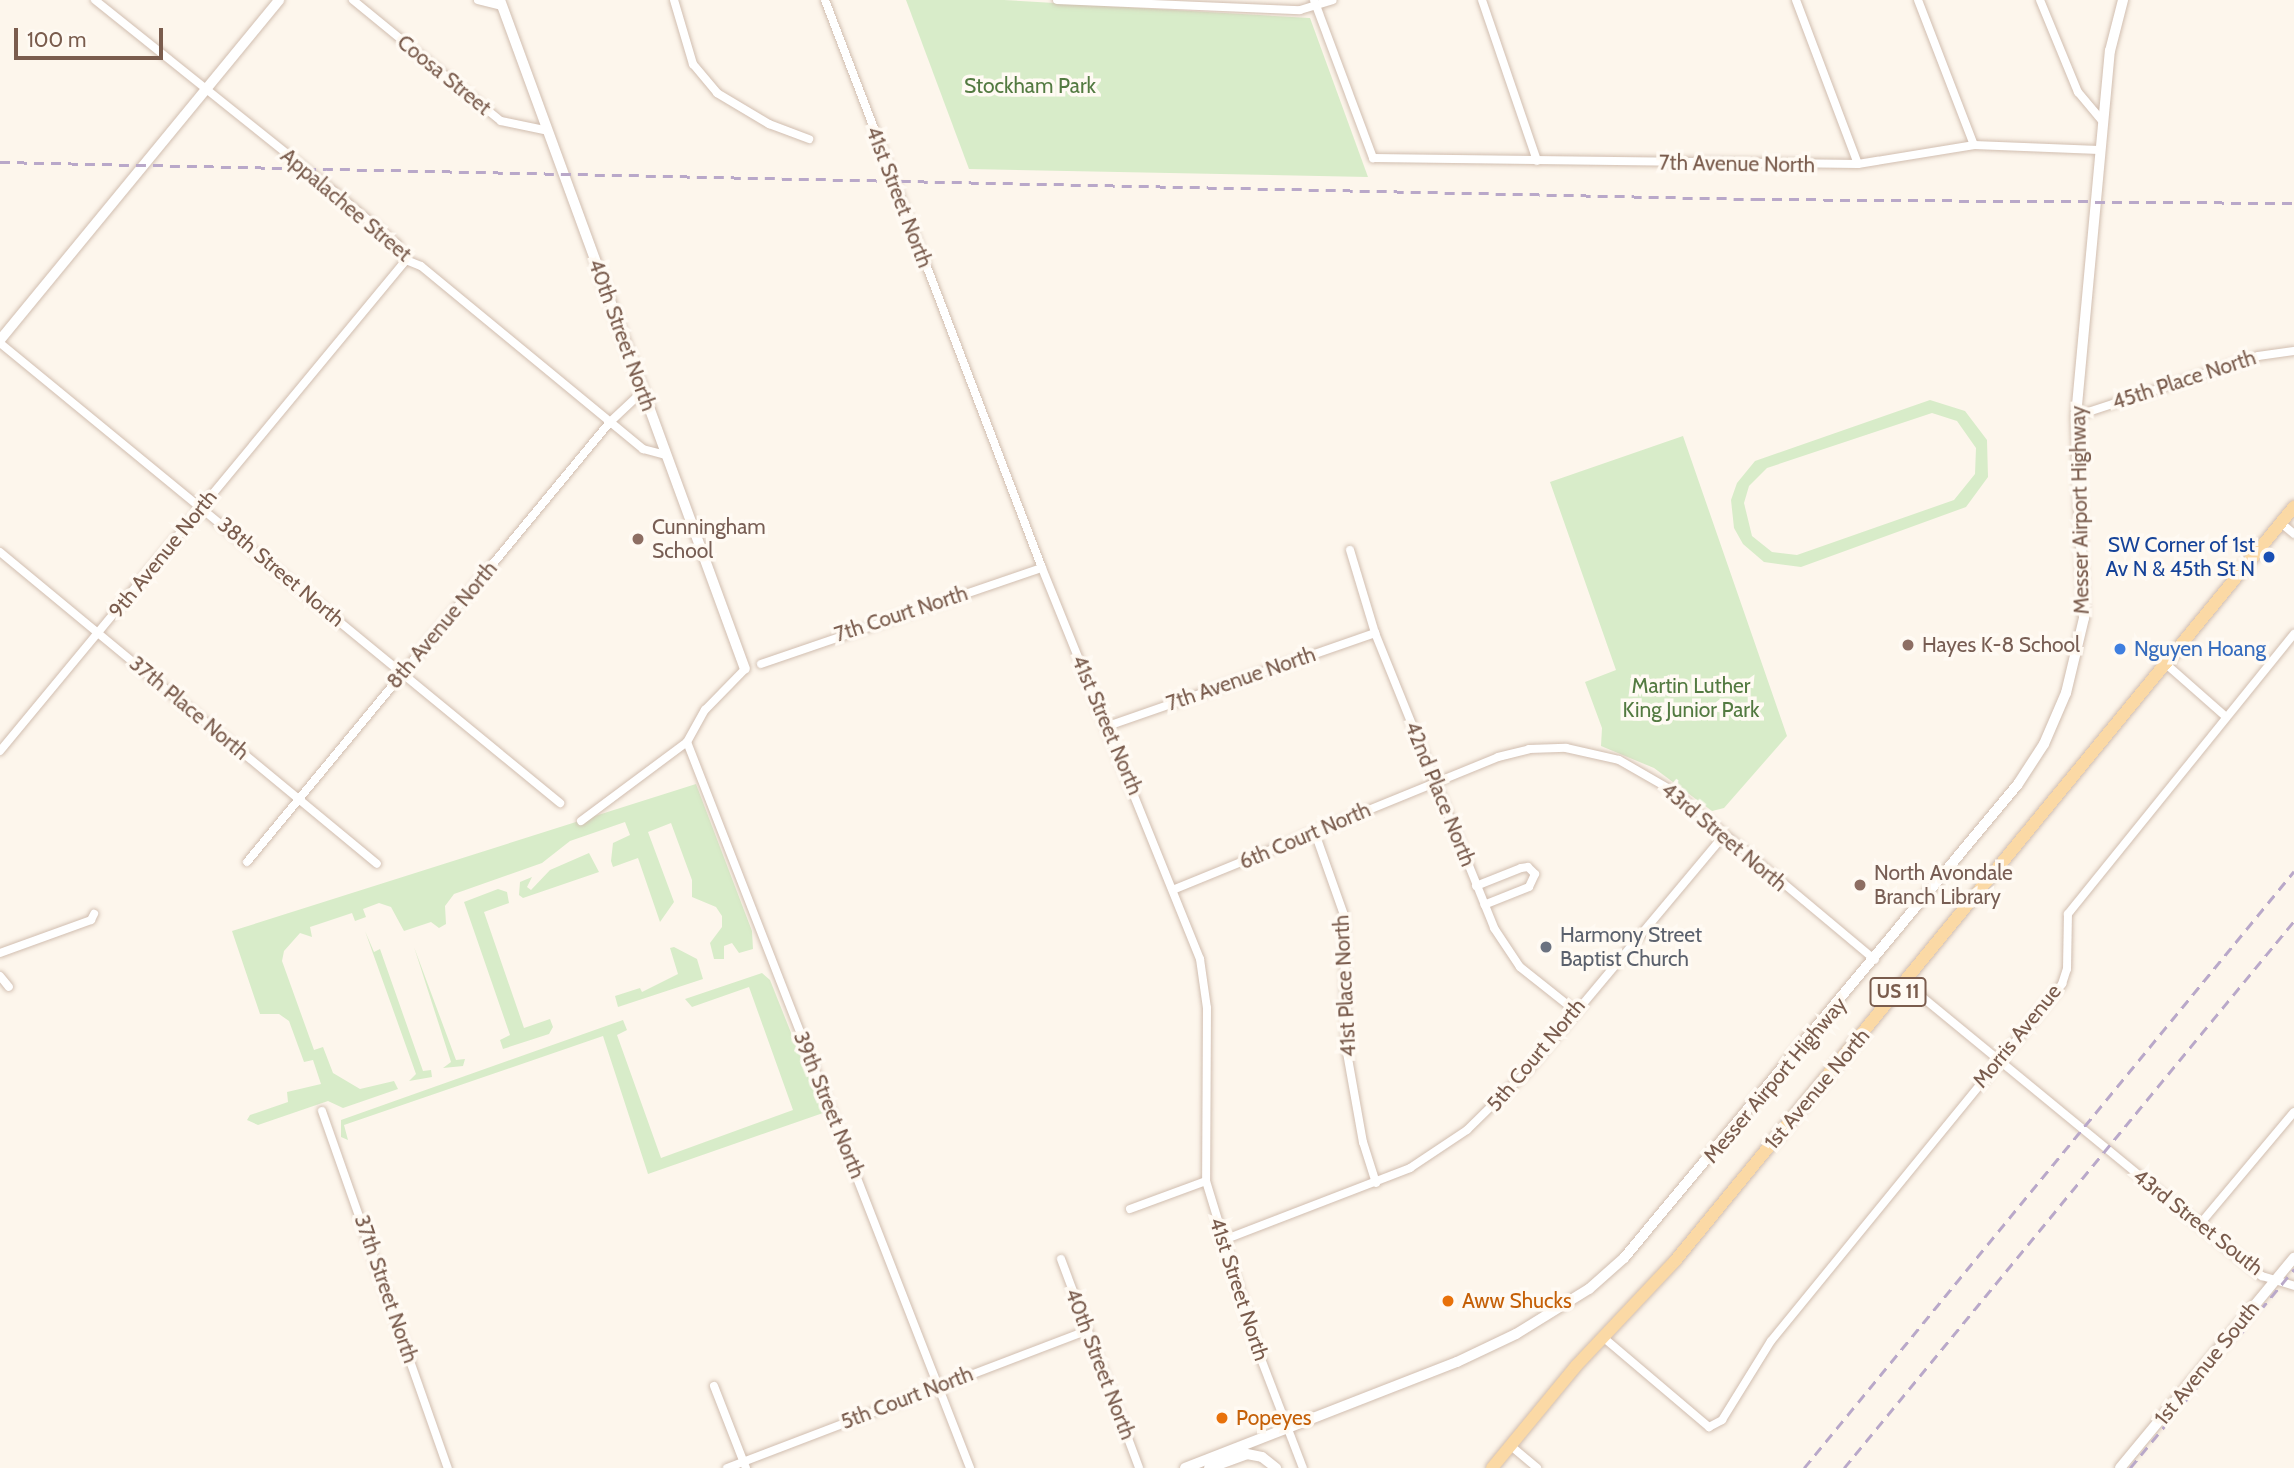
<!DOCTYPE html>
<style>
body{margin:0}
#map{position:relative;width:2294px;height:1468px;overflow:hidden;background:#fdf6ec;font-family:Cabin,sans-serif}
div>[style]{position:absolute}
.green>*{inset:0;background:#d8ecc9}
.roads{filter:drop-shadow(0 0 2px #d1beb0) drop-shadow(0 0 2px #d1beb0)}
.street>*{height:8px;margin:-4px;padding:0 4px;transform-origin:4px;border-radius:4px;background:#fff}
.secondary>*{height:10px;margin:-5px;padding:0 5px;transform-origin:5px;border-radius:5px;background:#fff}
.primary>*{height:12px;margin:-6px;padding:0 6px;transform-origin:6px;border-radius:6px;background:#fbd9a5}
.rail>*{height:2.5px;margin-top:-1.25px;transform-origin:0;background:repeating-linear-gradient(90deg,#b9a8c9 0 10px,transparent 0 17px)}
.dots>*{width:19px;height:19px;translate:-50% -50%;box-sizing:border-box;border:4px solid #fffaf3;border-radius:50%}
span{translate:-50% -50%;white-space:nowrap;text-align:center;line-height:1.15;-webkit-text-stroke:7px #fffaf3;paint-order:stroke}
.shield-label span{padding:2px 5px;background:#fffaf3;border:2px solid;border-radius:5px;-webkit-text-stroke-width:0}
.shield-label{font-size:19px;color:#7a5c4d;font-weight:700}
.street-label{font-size:21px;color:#7a5c4d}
.park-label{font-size:21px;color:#537a41}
.education-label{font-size:21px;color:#785e54}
.left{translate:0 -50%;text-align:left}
.transit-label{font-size:21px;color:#164399}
.right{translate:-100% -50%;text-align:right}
.shop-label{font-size:21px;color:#366cbe}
.worship-label{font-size:21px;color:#5b616d}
.food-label{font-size:21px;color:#c56008}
.scale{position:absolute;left:14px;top:28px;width:149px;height:32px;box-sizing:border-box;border:4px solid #7a5c4d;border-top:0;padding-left:9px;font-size:21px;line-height:24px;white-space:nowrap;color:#7a5c4d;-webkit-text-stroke:5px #fffaf3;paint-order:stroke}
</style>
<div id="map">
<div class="green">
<i style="clip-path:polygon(906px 0,1004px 0,1310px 18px,1368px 177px,969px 169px)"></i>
<i style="clip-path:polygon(evenodd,1930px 400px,1965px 411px,1987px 440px,1988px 477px,1966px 507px,1801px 567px,1764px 562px,1743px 544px,1734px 528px,1731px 500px,1737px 483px,1755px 461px,1930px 400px,1932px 413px,1957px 421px,1976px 448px,1975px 474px,1954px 500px,1797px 555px,1772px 552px,1752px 536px,1744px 503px,1749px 486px,1767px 468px,1932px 413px)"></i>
<i style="clip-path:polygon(1683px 436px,1787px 736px,1724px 808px,1712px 811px,1654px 768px,1601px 746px,1602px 728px,1585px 682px,1616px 670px,1550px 482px)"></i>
<i style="clip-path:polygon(696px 784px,752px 931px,753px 949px,739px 953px,732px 943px,724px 946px,724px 959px,714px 959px,710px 943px,722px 927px,722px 916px,716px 907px,692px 897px,692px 880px,671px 823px,648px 832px,674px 902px,660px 922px,638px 858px,613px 867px,611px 861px,613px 843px,630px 835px,625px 822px,570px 841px,542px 863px,454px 894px,445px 906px,446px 924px,439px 928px,431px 922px,404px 931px,391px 907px,379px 903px,363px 909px,366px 917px,355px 921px,352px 913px,310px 927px,312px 937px,300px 933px,284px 951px,282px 961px,314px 1050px,323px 1047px,333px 1073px,360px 1089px,394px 1081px,398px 1089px,343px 1108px,328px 1101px,258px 1125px,247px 1120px,250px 1115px,288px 1102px,287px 1092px,321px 1084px,313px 1060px,304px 1062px,289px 1021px,279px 1014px,260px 1014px,232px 931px)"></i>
<i style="clip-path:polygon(589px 853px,599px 872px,523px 898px,519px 895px,520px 882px,532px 877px,527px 887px,531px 890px,550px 870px)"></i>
<i style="clip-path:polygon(498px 889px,507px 892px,509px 903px,484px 912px,524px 1028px,550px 1019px,553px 1027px,549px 1034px,503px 1049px,500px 1040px,510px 1035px,464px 902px)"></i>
<i style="clip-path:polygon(365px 931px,374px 952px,380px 949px,423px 1071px,431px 1070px,432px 1077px,409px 1081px,416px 1074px)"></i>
<i style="clip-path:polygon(414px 947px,456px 1060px,465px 1059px,463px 1066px,443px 1068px,451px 1062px)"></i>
<i style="clip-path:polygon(674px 947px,697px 959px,703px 979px,618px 1007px,615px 996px,640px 988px,642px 992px,678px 974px,670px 948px)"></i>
<i style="clip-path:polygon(762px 973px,770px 980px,823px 1113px,648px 1174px,603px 1036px,344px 1125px,348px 1140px,341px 1137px,341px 1120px,623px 1020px,627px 1030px,617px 1035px,661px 1158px,793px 1110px,749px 987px,692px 1007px,685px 999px)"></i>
</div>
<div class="roads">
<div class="street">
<i style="left:95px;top:0;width:309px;rotate:38.7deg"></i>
<i style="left:336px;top:193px;width:80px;rotate:39.9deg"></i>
<i style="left:397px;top:244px;width:18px;rotate:61deg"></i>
<i style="left:406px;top:260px;width:16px;rotate:22deg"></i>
<i style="left:421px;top:266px;width:288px;rotate:39.5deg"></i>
<i style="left:643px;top:449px;width:24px;rotate:15deg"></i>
<i style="left:353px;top:0;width:191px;rotate:39.3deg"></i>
<i style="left:501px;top:121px;width:44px;rotate:11.8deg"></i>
<i style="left:478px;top:0;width:25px;rotate:14deg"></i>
<i style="left:674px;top:0;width:67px;rotate:73.5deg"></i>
<i style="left:693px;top:64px;width:38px;rotate:50deg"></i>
<i style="left:717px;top:93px;width:61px;rotate:30.8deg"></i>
<i style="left:769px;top:124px;width:43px;rotate:20.6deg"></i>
<i style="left:825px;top:0;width:608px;rotate:69.09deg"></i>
<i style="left:1042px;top:568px;width:422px;rotate:68deg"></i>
<i style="left:1200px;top:959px;width:49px;rotate:81.9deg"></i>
<i style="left:1207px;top:1008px;width:173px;rotate:90.3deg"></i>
<i style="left:1206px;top:1181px;width:178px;rotate:73deg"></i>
<i style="left:1258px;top:1351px;width:125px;rotate:69deg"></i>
<i style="left:1057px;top:0;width:243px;rotate:2.4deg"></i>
<i style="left:1300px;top:10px;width:34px;rotate:-17deg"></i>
<i style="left:1314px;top:0;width:169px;rotate:69.5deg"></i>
<i style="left:1373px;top:158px;width:485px;rotate:0.7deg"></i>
<i style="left:1858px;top:164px;width:118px;rotate:-9.3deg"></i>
<i style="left:1974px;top:145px;width:125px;rotate:2.3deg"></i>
<i style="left:1482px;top:0;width:170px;rotate:71.1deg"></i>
<i style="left:1796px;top:0;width:175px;rotate:69.3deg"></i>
<i style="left:1918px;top:0;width:155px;rotate:68.9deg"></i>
<i style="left:2040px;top:0;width:100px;rotate:67.6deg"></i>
<i style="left:2078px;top:92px;width:38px;rotate:50deg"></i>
<i style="left:0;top:343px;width:725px;rotate:39.4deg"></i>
<i style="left:2076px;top:416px;width:192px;rotate:-18.2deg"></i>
<i style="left:2258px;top:356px;width:36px;rotate:-8deg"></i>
<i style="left:2281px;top:523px;width:17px;rotate:40deg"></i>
<i style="left:1350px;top:550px;width:87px;rotate:73.2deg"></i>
<i style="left:1375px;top:633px;width:318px;rotate:68deg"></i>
<i style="left:1494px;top:928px;width:47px;rotate:56.3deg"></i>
<i style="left:1520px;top:967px;width:69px;rotate:38.5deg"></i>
<i style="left:0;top:552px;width:489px;rotate:39.6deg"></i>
<i style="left:761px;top:664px;width:297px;rotate:-18.9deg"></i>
<i style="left:2167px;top:665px;width:77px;rotate:41.3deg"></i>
<i style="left:1108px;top:726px;width:283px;rotate:-19.2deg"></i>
<i style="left:687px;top:742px;width:779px;rotate:68.7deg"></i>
<i style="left:0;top:751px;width:637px;rotate:-50.41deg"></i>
<i style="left:581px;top:821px;width:132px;rotate:-36.7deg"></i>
<i style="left:687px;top:742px;width:37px;rotate:-61deg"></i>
<i style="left:705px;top:710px;width:57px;rotate:-45.7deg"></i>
<i style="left:1315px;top:833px;width:87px;rotate:70.5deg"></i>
<i style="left:1344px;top:915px;width:132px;rotate:89.1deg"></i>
<i style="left:1346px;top:1047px;width:97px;rotate:79.9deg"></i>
<i style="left:1363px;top:1142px;width:43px;rotate:72.4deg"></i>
<i style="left:247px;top:862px;width:570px;rotate:-50.48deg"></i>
<i style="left:610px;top:422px;width:44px;rotate:-43.2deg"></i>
<i style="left:1476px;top:886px;width:48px;rotate:-21.8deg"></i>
<i style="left:1521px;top:868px;width:7px;rotate:-8deg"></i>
<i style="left:1528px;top:867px;width:10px;rotate:45deg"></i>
<i style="left:1535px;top:874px;width:14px;rotate:115deg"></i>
<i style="left:1529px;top:887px;width:48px;rotate:158.2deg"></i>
<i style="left:1175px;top:889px;width:349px;rotate:-22.2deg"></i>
<i style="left:1498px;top:757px;width:32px;rotate:-14deg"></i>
<i style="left:1529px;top:749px;width:37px;rotate:-2deg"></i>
<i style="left:1566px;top:748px;width:54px;rotate:12.8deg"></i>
<i style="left:1619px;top:760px;width:62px;rotate:29.9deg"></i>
<i style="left:1673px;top:791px;width:263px;rotate:39.9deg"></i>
<i style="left:0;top:953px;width:97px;rotate:-19.9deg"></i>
<i style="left:91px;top:920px;width:7px;rotate:-63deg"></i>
<i style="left:0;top:976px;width:14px;rotate:51deg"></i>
<i style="left:1905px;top:983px;width:462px;rotate:39.4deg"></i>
<i style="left:2262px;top:1276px;width:34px;rotate:17deg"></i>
<i style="left:322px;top:1111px;width:379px;rotate:70.6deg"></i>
<i style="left:1130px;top:1209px;width:81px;rotate:-20.2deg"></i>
<i style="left:2200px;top:1224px;width:146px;rotate:-50deg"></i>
<i style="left:1221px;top:1241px;width:203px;rotate:-21.1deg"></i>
<i style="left:1410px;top:1168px;width:69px;rotate:-33.7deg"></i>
<i style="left:1467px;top:1130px;width:83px;rotate:-44.5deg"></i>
<i style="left:1526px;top:1072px;width:309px;rotate:-50.1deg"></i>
<i style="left:1061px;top:1259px;width:223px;rotate:69.5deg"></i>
<i style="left:1604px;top:1338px;width:138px;rotate:40.3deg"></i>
<i style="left:1709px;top:1427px;width:15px;rotate:-28deg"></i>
<i style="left:1722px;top:1420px;width:93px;rotate:-58.2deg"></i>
<i style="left:1771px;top:1341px;width:461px;rotate:-50.8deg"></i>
<i style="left:2062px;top:984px;width:16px;rotate:-72deg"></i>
<i style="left:2067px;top:969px;width:55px;rotate:-89deg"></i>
<i style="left:2068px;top:914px;width:360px;rotate:-51.1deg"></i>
<i style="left:714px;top:1386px;width:88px;rotate:68.7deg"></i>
<i style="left:1511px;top:1446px;width:34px;rotate:40deg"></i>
<i style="left:727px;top:1468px;width:386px;rotate:-20.9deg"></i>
</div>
<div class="secondary">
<i style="left:500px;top:0;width:712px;rotate:69.89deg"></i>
<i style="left:0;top:340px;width:440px;rotate:-50.6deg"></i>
<i style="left:1185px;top:1468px;width:292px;rotate:-21.3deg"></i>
<i style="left:1457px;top:1362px;width:65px;rotate:-25.4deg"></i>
<i style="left:1516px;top:1334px;width:86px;rotate:-31.7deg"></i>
<i style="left:1589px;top:1289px;width:47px;rotate:-41.5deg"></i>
<i style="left:1624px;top:1258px;width:616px;rotate:-50.27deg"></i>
<i style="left:2018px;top:784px;width:48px;rotate:-57deg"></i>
<i style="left:2044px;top:744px;width:56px;rotate:-66.7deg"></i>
<i style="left:2066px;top:693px;width:77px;rotate:-76.5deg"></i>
<i style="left:2084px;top:618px;width:202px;rotate:-92.3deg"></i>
<i style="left:2076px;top:416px;width:367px;rotate:-84.7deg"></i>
<i style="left:2110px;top:51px;width:53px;rotate:-75.7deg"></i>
<i style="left:1209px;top:1468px;width:40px;rotate:-20.2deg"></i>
<i style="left:1247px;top:1454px;width:15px;rotate:11deg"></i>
<i style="left:1262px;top:1457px;width:18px;rotate:38deg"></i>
<i style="left:2120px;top:1468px;width:273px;rotate:-50.4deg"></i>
</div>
<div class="primary">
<i style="left:1492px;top:1468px;width:132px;rotate:-50.5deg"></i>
<i style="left:1576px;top:1366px;width:144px;rotate:-46.7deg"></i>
<i style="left:1675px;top:1261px;width:976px;rotate:-50.62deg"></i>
</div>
</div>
<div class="rail">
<i style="left:0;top:162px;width:1755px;rotate:1.21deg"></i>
<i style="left:1755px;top:199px;width:539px;rotate:0.43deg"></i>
<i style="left:1804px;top:1468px;width:772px;rotate:-50.62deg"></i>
<i style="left:1844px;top:1468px;width:708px;rotate:-50.56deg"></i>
<i style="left:2130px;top:1468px;width:258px;rotate:-50.5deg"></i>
</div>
<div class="dots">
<i style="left:638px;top:539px;background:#8d6e63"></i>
<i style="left:2269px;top:557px;background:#1a4fb4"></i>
<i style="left:1908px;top:645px;background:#8d6e63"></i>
<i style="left:2120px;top:649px;background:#3f7fe0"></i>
<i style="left:1860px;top:885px;background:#8d6e63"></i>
<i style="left:1546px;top:947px;background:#6b7280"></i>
<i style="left:1448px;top:1301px;background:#e8710a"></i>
<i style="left:1222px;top:1418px;background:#e8710a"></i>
</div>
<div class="shield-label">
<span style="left:1898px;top:992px">US 11</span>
</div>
<div class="street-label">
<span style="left:444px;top:75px;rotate:39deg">Coosa Street</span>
<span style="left:1737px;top:164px;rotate:1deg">7th Avenue North</span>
<span style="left:899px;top:197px;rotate:69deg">41st Street North</span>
<span style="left:346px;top:205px;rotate:40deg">Appalachee Street</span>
<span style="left:622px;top:335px;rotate:70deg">40th Street North</span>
<span style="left:2184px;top:380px;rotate:-18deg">45th Place North</span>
<span style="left:2080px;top:510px;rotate:-91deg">Messer Airport Highway</span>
<span style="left:163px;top:554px;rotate:-51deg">9th Avenue North</span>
<span style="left:281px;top:572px;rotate:40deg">38th Street North</span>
<span style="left:901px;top:614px;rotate:-18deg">7th Court North</span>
<span style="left:442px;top:625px;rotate:-50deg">8th Avenue North</span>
<span style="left:1241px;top:679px;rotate:-19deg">7th Avenue North</span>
<span style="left:189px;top:708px;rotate:40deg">37th Place North</span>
<span style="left:1107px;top:725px;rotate:67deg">41st Street North</span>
<span style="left:1440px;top:794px;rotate:68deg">42nd Place North</span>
<span style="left:1305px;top:836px;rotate:-23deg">6th Court North</span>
<span style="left:1724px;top:837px;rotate:40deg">43rd Street North</span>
<span style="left:1345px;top:986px;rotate:-93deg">41st Place North</span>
<span style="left:2017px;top:1036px;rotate:-51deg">Morris Avenue</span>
<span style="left:1536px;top:1055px;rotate:-50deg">5th Court North</span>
<span style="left:1775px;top:1080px;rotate:-50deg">Messer Airport Highway</span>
<span style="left:1817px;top:1089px;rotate:-50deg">1st Avenue North</span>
<span style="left:829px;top:1105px;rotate:68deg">39th Street North</span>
<span style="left:2198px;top:1222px;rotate:38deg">43rd Street South</span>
<span style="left:386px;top:1289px;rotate:71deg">37th Street North</span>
<span style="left:1239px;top:1289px;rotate:72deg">41st Street North</span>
<span style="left:2207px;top:1363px;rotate:-51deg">1st Avenue South</span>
<span style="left:1100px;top:1364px;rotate:69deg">40th Street North</span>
<span style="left:907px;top:1398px;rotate:-21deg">5th Court North</span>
</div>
<div class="park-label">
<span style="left:1030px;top:86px">Stockham Park</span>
<span style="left:1691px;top:698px">Martin Luther<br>King Junior Park</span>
</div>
<div class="education-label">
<span class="left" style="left:652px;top:539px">Cunningham<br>School</span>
<span class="left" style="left:1922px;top:645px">Hayes K-8 School</span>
<span class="left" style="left:1874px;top:885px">North Avondale<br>Branch Library</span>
</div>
<div class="transit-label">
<span class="right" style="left:2255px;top:557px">SW Corner of 1st<br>Av N &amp; 45th St N</span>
</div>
<div class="shop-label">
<span class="left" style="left:2134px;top:649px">Nguyen Hoang</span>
</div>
<div class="worship-label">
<span class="left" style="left:1560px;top:947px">Harmony Street<br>Baptist Church</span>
</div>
<div class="food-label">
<span class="left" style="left:1462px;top:1301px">Aww Shucks</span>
<span class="left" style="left:1236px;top:1418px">Popeyes</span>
</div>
<div class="scale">100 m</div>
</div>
